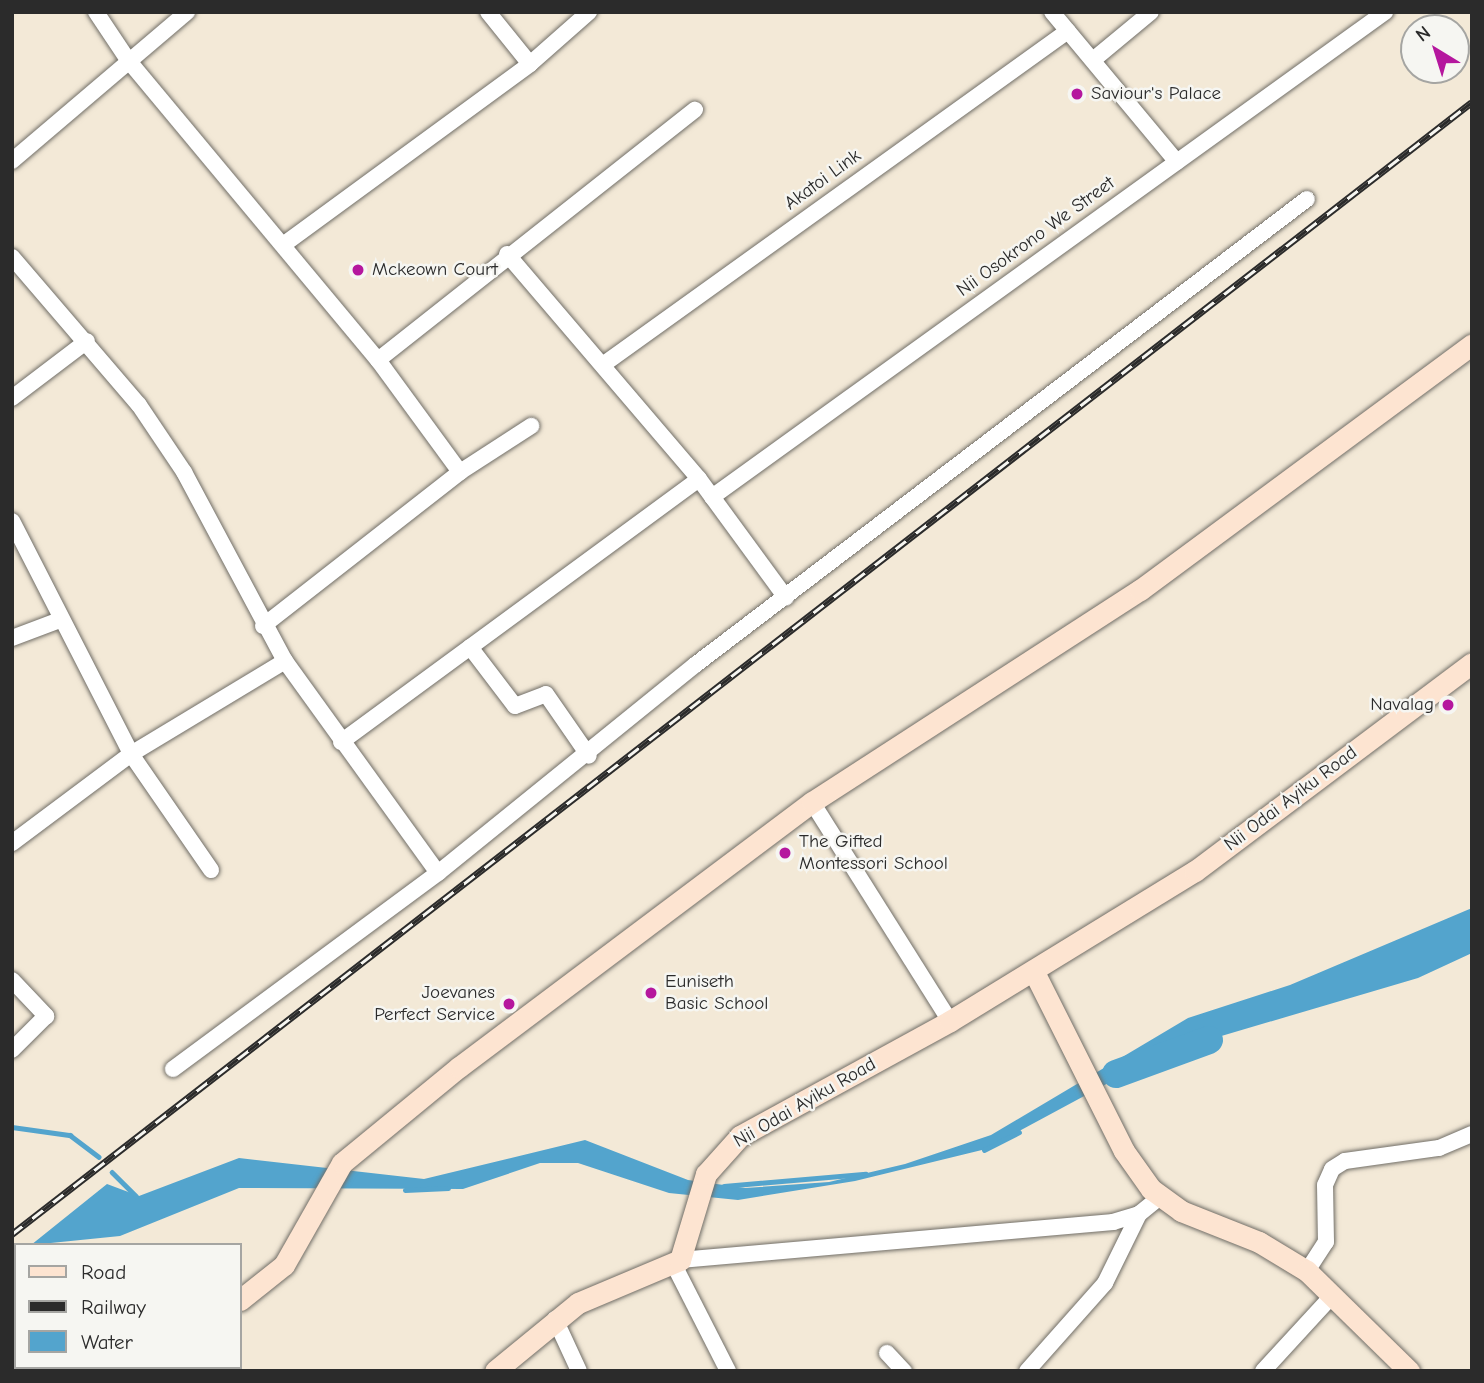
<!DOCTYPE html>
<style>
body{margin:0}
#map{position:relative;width:1484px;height:1383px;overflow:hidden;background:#f3e9d7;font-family:"Comic Neue",sans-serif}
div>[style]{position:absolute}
.water>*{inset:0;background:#53a4cd}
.stream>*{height:4.5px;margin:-2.25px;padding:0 2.25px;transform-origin:2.25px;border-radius:2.25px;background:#53a4cd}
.river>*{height:28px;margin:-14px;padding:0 14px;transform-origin:14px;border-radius:14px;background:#53a4cd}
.roads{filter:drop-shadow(0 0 2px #716e67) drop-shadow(0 0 2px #716e67)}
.street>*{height:16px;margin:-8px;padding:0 8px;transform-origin:8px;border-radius:8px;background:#fff}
.secondary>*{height:21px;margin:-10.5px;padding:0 10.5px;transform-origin:10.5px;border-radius:10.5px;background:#fde4d1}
.rail>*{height:7px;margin-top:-3.5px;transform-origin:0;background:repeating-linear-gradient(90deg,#f6f6f2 0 13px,#2b2b2b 0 26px);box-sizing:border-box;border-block:2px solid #2b2b2b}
.dots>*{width:19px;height:19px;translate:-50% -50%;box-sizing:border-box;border:4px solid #f6f6f2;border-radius:50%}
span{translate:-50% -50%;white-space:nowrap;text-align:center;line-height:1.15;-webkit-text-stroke:5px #f6f6f2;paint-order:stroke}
.poi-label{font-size:19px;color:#2b2b2b}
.left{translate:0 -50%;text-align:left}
.right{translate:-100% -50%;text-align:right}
.street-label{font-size:19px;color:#2b2b2b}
.frame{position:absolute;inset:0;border:14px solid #2b2b2b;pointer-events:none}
.legend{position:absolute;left:14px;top:1243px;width:228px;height:126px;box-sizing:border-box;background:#f6f6f2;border:2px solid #a5a5a2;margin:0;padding:9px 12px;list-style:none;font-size:21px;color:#2b2b2b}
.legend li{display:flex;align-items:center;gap:14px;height:35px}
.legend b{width:35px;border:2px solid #a5a5a2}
.north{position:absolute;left:1400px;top:14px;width:70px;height:70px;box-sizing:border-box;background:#f6f6f2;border:2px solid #a5a5a2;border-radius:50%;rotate:322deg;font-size:19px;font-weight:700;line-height:28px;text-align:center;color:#2b2b2b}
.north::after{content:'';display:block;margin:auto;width:24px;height:32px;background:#b5179e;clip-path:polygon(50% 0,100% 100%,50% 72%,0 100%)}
</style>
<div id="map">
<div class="water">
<i style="clip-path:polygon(1472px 908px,1472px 953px,1418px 978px,1164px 1053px,986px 1149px,855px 1181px,738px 1200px,669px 1193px,578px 1163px,540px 1163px,463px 1189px,239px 1188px,120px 1236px,31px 1245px,107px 1184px,139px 1196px,239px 1158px,424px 1179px,585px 1140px,688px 1180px,745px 1188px,829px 1182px,905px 1164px,991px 1135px,1188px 1018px,1290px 985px)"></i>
</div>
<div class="stream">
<i style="left:12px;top:1127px;width:59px;rotate:7.9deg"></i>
<i style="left:70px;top:1135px;width:36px;rotate:37deg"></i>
<i style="left:984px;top:1150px;width:39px;rotate:-27deg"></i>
<i style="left:112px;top:1172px;width:34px;rotate:45deg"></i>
<i style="left:724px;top:1186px;width:142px;rotate:-4.9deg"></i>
<i style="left:405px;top:1190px;width:43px;rotate:-2.7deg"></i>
</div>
<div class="river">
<i style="left:1116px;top:1074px;width:99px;rotate:-20.1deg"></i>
</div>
<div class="roads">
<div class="street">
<i style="left:96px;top:12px;width:58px;rotate:56.3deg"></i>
<i style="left:128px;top:60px;width:391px;rotate:50.2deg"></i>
<i style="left:378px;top:360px;width:139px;rotate:53.8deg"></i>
<i style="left:488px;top:12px;width:67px;rotate:51.1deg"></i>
<i style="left:1052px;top:12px;width:195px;rotate:50.2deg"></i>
<i style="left:1093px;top:60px;width:75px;rotate:-39.6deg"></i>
<i style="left:12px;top:161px;width:230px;rotate:-40.4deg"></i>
<i style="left:283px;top:245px;width:306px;rotate:-36.2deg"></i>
<i style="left:530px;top:64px;width:79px;rotate:-41.4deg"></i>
<i style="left:507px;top:254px;width:296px;rotate:49.5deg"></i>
<i style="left:699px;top:479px;width:147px;rotate:53.8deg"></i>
<i style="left:12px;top:257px;width:195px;rotate:49.4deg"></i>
<i style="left:139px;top:405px;width:81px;rotate:56.1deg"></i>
<i style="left:184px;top:472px;width:214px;rotate:61.9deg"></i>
<i style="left:285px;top:661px;width:261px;rotate:54.2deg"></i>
<i style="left:378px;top:360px;width:404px;rotate:-38.3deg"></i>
<i style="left:604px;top:364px;width:571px;rotate:-35.67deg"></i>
<i style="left:12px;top:398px;width:94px;rotate:-37.2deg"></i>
<i style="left:712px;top:497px;width:830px;rotate:-35.78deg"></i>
<i style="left:12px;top:521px;width:262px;rotate:62.9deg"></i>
<i style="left:131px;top:754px;width:141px;rotate:55.4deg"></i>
<i style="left:263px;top:626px;width:250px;rotate:-38deg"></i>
<i style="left:460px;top:472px;width:85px;rotate:-32.9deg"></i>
<i style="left:12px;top:638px;width:51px;rotate:-20.6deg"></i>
<i style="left:470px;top:647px;width:74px;rotate:52.7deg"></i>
<i style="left:515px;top:706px;width:33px;rotate:-21deg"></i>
<i style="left:546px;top:694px;width:75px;rotate:55.3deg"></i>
<i style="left:341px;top:742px;width:444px;rotate:-36.3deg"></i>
<i style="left:812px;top:802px;width:259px;rotate:57.8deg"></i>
<i style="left:12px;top:843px;width:149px;rotate:-36.8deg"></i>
<i style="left:131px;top:754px;width:180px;rotate:-31.1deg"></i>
<i style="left:12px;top:980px;width:50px;rotate:46.6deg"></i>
<i style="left:46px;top:1016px;width:48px;rotate:135deg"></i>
<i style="left:173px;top:1069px;width:330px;rotate:-36.5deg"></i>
<i style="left:438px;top:873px;width:331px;rotate:-39deg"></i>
<i style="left:695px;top:665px;width:769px;rotate:-37.29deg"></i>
<i style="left:680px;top:1260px;width:435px;rotate:-5deg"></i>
<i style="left:1113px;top:1222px;width:27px;rotate:-17deg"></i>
<i style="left:1139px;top:1214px;width:26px;rotate:-39deg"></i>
<i style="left:673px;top:1263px;width:121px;rotate:63deg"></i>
<i style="left:1307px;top:1271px;width:35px;rotate:-57deg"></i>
<i style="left:1326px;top:1242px;width:57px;rotate:-91deg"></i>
<i style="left:1325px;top:1185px;width:17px;rotate:-66deg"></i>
<i style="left:1332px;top:1169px;width:15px;rotate:-32deg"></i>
<i style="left:1345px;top:1161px;width:95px;rotate:-7.9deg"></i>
<i style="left:1439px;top:1148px;width:36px;rotate:-23deg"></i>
<i style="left:555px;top:1319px;width:57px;rotate:65.2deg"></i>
<i style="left:887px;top:1353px;width:25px;rotate:47deg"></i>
<i style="left:1027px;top:1371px;width:118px;rotate:-48.4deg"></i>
<i style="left:1105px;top:1283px;width:77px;rotate:-63.8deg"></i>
<i style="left:1263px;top:1371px;width:102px;rotate:-47.4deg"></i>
</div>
<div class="secondary">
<i style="left:1034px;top:972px;width:200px;rotate:63.3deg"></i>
<i style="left:1124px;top:1151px;width:47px;rotate:54.6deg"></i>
<i style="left:1151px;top:1189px;width:37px;rotate:36deg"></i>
<i style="left:1181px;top:1211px;width:84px;rotate:21.7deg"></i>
<i style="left:1259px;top:1242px;width:56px;rotate:31.1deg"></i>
<i style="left:1307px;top:1271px;width:143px;rotate:44.4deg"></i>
<i style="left:240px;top:1300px;width:56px;rotate:-38.5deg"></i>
<i style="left:284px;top:1265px;width:117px;rotate:-60.4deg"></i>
<i style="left:342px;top:1163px;width:151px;rotate:-39.4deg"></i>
<i style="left:459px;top:1067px;width:441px;rotate:-36.9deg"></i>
<i style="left:812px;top:802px;width:391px;rotate:-32.9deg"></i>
<i style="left:1140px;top:590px;width:413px;rotate:-36.5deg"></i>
<i style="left:140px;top:1371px;width:6px;rotate:-39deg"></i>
<i style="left:495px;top:1371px;width:107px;rotate:-39.3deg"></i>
<i style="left:578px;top:1303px;width:111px;rotate:-22.9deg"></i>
<i style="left:680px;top:1260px;width:90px;rotate:-73.2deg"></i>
<i style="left:706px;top:1174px;width:51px;rotate:-48.2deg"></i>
<i style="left:740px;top:1136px;width:239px;rotate:-28.7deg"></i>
<i style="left:950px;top:1021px;width:287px;rotate:-31.5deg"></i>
<i style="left:1195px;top:871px;width:346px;rotate:-36.9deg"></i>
</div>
</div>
<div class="rail">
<i style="left:12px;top:1234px;width:1847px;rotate:-37.79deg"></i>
</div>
<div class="dots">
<i style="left:1077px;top:94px;background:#b5179e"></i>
<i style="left:358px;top:270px;background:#b5179e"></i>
<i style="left:1448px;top:705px;background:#b5179e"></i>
<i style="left:785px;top:853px;background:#b5179e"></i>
<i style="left:651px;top:993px;background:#b5179e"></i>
<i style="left:509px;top:1004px;background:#b5179e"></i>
</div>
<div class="poi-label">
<span class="left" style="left:1091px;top:94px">Saviour's Palace</span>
<span class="left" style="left:372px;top:270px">Mckeown Court</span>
<span class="right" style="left:1434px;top:705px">Navalag</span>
<span class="left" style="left:799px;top:853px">The Gifted<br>Montessori School</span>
<span class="left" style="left:665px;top:993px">Euniseth<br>Basic School</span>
<span class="right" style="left:495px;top:1004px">Joevanes<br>Perfect Service</span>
</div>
<div class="street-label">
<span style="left:823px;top:180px;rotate:-36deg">Akatoi Link</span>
<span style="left:1036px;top:237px;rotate:-36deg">Nii Osokrono We Street</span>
<span style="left:1291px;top:799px;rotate:-37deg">Nii Odai Ayiku Road</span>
<span style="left:805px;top:1103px;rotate:-30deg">Nii Odai Ayiku Road</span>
</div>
<div class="frame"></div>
<ul class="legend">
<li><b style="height:9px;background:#fde4d1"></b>Road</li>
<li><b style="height:9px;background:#2b2b2b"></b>Railway</li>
<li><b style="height:19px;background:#53a4cd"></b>Water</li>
</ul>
<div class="north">N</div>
</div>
